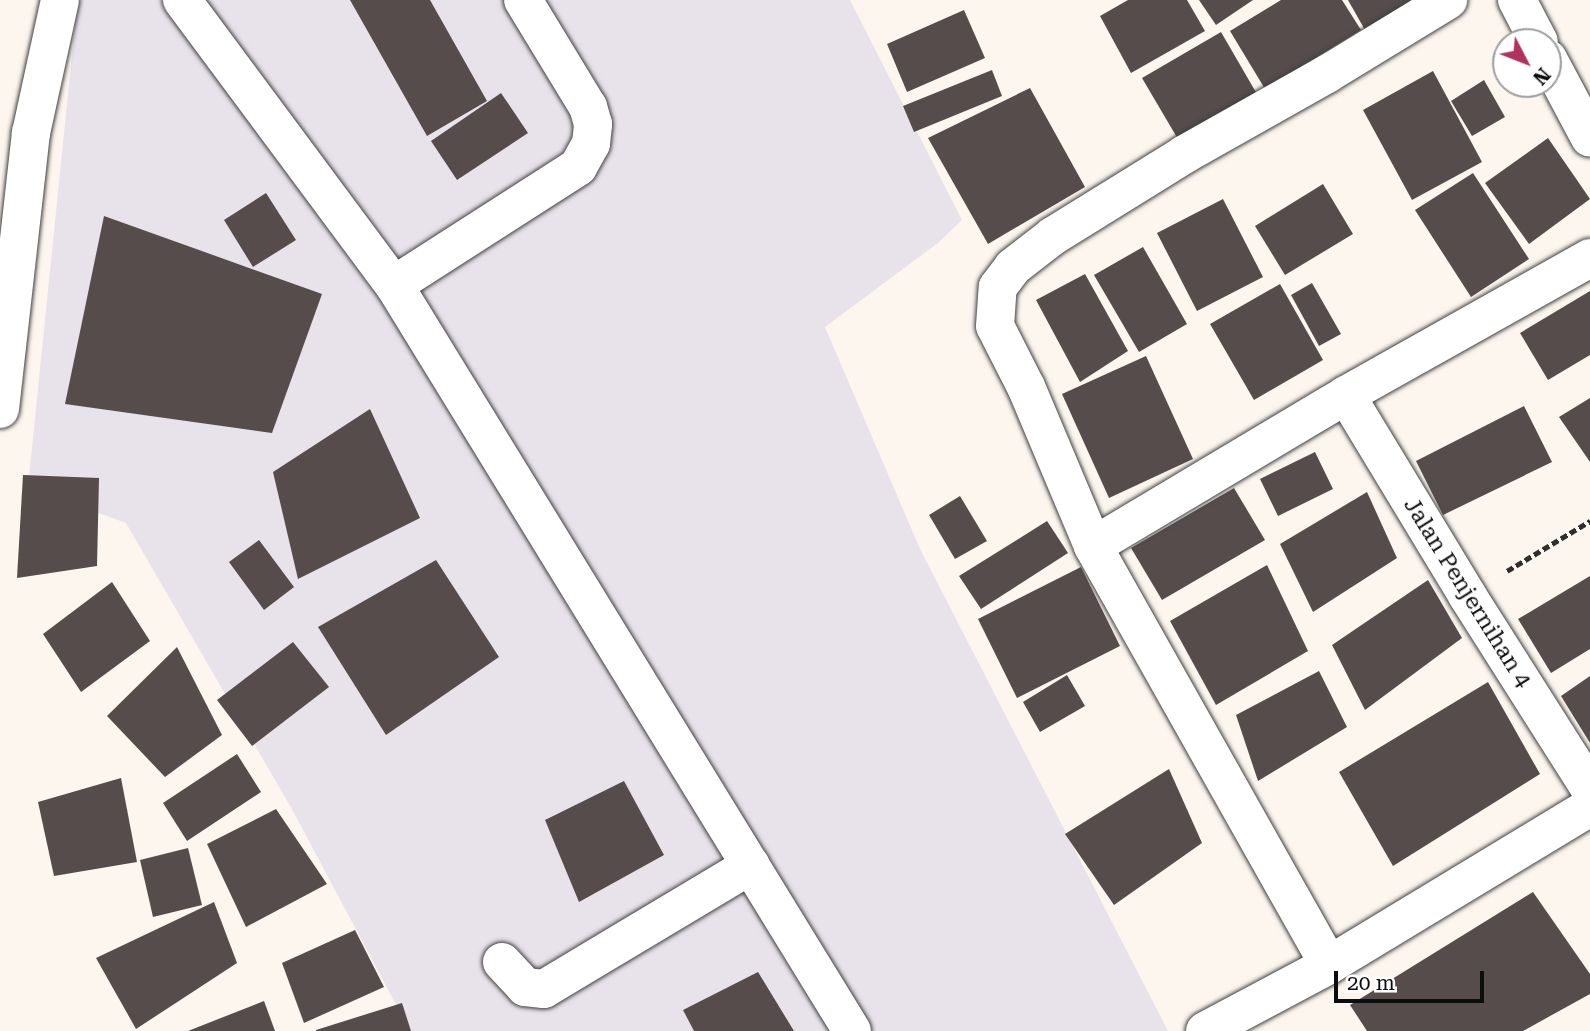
<!DOCTYPE html>
<style>
body{margin:0}
#map{position:relative;width:1590px;height:1031px;overflow:hidden;background:#fdf6ef;font-family:"Roboto Serif",serif}
div>[style]{position:absolute}
.industrial>*{inset:0;background:#e8e2eb}
.building>*{inset:0;background:#554c4b}
.path>*{height:4.5px;margin-top:-2.25px;transform-origin:0;background:repeating-linear-gradient(90deg,#2f2f2f 0 7px,transparent 0 10.5px)}
.roads{filter:drop-shadow(0 0 2px #404040) drop-shadow(0 0 2px #404040)}
.street>*{height:38px;margin:-19px;padding:0 19px;transform-origin:19px;border-radius:19px;background:#fff}
span{translate:-50% -50%;white-space:nowrap;text-align:center;line-height:1.15;-webkit-text-stroke:7px #fff;paint-order:stroke}
.street-label{font-size:23px;color:#0d0d0d}
.north{position:absolute;left:1492px;top:28px;width:70px;height:70px;box-sizing:border-box;background:#fff;border:2px solid #9e9e9e;border-radius:50%;rotate:132deg;font-size:19px;font-weight:700;line-height:28px;text-align:center;color:#0d0d0d}
.north::after{content:'';display:block;margin:auto;width:24px;height:32px;background:#b0335d;clip-path:polygon(50% 0,100% 100%,50% 72%,0 100%)}
.scale{position:absolute;left:1334px;top:971px;width:150px;height:32px;box-sizing:border-box;border:4px solid #0d0d0d;border-top:0;padding-left:9px;font-size:21px;line-height:24px;white-space:nowrap;color:#0d0d0d;-webkit-text-stroke:5px #fff;paint-order:stroke}
</style>
<div id="map">
<div class="industrial">
<i style="clip-path:polygon(74px 0,850px 0,962px 220px,938px 243px,825px 327px,920px 549px,1168px 1031px,410px 1031px,293px 811px,126px 523px,28px 487px,75px 25px)"></i>
</div>
<div class="building">
<i style="clip-path:polygon(350px 0,430px 0,487px 101px,427px 136px)"></i>
<i style="clip-path:polygon(1128px 0,1187px 0,1205px 31px,1131px 73px,1100px 16px)"></i>
<i style="clip-path:polygon(1199px 0,1253px 0,1216px 25px)"></i>
<i style="clip-path:polygon(1281px 0,1342px 0,1361px 30px,1265px 89px,1230px 31px)"></i>
<i style="clip-path:polygon(1348px 0,1417px 0,1365px 30px)"></i>
<i style="clip-path:polygon(964px 10px,985px 58px,907px 92px,887px 44px)"></i>
<i style="clip-path:polygon(1221px 32px,1261px 101px,1182px 146px,1142px 78px)"></i>
<i style="clip-path:polygon(992px 70px,1002px 96px,914px 132px,903px 106px)"></i>
<i style="clip-path:polygon(1433px 71px,1482px 162px,1412px 200px,1363px 110px)"></i>
<i style="clip-path:polygon(1484px 80px,1505px 117px,1472px 136px,1451px 101px)"></i>
<i style="clip-path:polygon(1030px 88px,1085px 187px,988px 244px,928px 138px)"></i>
<i style="clip-path:polygon(501px 93px,528px 133px,457px 180px,431px 141px)"></i>
<i style="clip-path:polygon(1548px 138px,1590px 199px,1529px 244px,1485px 183px)"></i>
<i style="clip-path:polygon(1473px 173px,1529px 259px,1471px 297px,1415px 210px)"></i>
<i style="clip-path:polygon(1323px 184px,1353px 234px,1285px 275px,1255px 226px)"></i>
<i style="clip-path:polygon(266px 193px,296px 240px,253px 267px,224px 220px)"></i>
<i style="clip-path:polygon(1223px 199px,1263px 277px,1197px 311px,1157px 233px)"></i>
<i style="clip-path:polygon(104px 216px,322px 294px,272px 433px,65px 404px)"></i>
<i style="clip-path:polygon(1143px 247px,1187px 324px,1139px 352px,1094px 275px)"></i>
<i style="clip-path:polygon(1085px 274px,1128px 351px,1080px 382px,1036px 300px)"></i>
<i style="clip-path:polygon(1312px 283px,1341px 334px,1319px 346px,1291px 295px)"></i>
<i style="clip-path:polygon(1280px 284px,1323px 360px,1254px 400px,1210px 324px)"></i>
<i style="clip-path:polygon(1590px 291px,1590px 355px,1548px 380px,1520px 333px)"></i>
<i style="clip-path:polygon(1146px 356px,1193px 459px,1109px 498px,1062px 394px)"></i>
<i style="clip-path:polygon(1590px 398px,1590px 462px,1559px 417px)"></i>
<i style="clip-path:polygon(1524px 406px,1552px 462px,1443px 515px,1416px 461px)"></i>
<i style="clip-path:polygon(370px 409px,420px 518px,298px 579px,273px 472px)"></i>
<i style="clip-path:polygon(1315px 452px,1333px 489px,1278px 516px,1260px 479px)"></i>
<i style="clip-path:polygon(23px 475px,99px 478px,97px 566px,17px 578px)"></i>
<i style="clip-path:polygon(1234px 488px,1265px 540px,1162px 600px,1131px 548px)"></i>
<i style="clip-path:polygon(1367px 492px,1397px 558px,1313px 612px,1280px 544px)"></i>
<i style="clip-path:polygon(960px 496px,987px 541px,955px 559px,929px 515px)"></i>
<i style="clip-path:polygon(1047px 521px,1068px 553px,981px 609px,959px 576px)"></i>
<i style="clip-path:polygon(259px 540px,294px 587px,264px 610px,229px 562px)"></i>
<i style="clip-path:polygon(436px 560px,499px 657px,386px 735px,318px 627px)"></i>
<i style="clip-path:polygon(1267px 565px,1308px 651px,1216px 705px,1170px 621px)"></i>
<i style="clip-path:polygon(1081px 567px,1120px 646px,1017px 698px,978px 619px)"></i>
<i style="clip-path:polygon(1590px 576px,1590px 649px,1551px 673px,1518px 619px)"></i>
<i style="clip-path:polygon(1428px 580px,1462px 638px,1365px 710px,1332px 645px)"></i>
<i style="clip-path:polygon(112px 582px,150px 641px,81px 692px,43px 634px)"></i>
<i style="clip-path:polygon(293px 642px,329px 687px,252px 746px,217px 700px)"></i>
<i style="clip-path:polygon(177px 647px,222px 735px,165px 777px,107px 716px)"></i>
<i style="clip-path:polygon(1319px 671px,1347px 727px,1258px 781px,1236px 715px)"></i>
<i style="clip-path:polygon(1067px 675px,1085px 706px,1040px 732px,1023px 702px)"></i>
<i style="clip-path:polygon(1590px 676px,1590px 743px,1561px 696px)"></i>
<i style="clip-path:polygon(1488px 682px,1540px 774px,1393px 866px,1339px 772px)"></i>
<i style="clip-path:polygon(237px 754px,261px 792px,187px 841px,163px 803px)"></i>
<i style="clip-path:polygon(1169px 769px,1202px 843px,1114px 905px,1065px 834px)"></i>
<i style="clip-path:polygon(121px 778px,137px 862px,54px 876px,38px 802px)"></i>
<i style="clip-path:polygon(624px 781px,664px 855px,579px 902px,545px 820px)"></i>
<i style="clip-path:polygon(276px 809px,327px 884px,246px 927px,207px 844px)"></i>
<i style="clip-path:polygon(188px 848px,202px 905px,153px 917px,140px 860px)"></i>
<i style="clip-path:polygon(1533px 892px,1590px 974px,1590px 994px,1523px 1031px,1367px 1031px,1350px 1005px)"></i>
<i style="clip-path:polygon(214px 902px,237px 963px,136px 1029px,96px 958px)"></i>
<i style="clip-path:polygon(355px 930px,384px 987px,304px 1023px,282px 963px)"></i>
<i style="clip-path:polygon(758px 972px,794px 1031px,694px 1031px,683px 1010px)"></i>
<i style="clip-path:polygon(264px 1001px,275px 1031px,188px 1031px)"></i>
<i style="clip-path:polygon(402px 1003px,411px 1031px,316px 1031px,316px 1030px)"></i>
</div>
<div class="path">
<i style="left:1507px;top:571px;width:97px;rotate:-31.1deg"></i>
</div>
<div class="roads">
<div class="street">
<i style="left:182px;top:0;width:355px;rotate:53.4deg"></i>
<i style="left:394px;top:285px;width:875px;rotate:58.45deg"></i>
<i style="left:1517px;top:0;width:47px;rotate:62.4deg"></i>
<i style="left:1548px;top:59px;width:89px;rotate:62deg"></i>
<i style="left:394px;top:285px;width:219px;rotate:-32.7deg"></i>
<i style="left:578px;top:167px;width:26px;rotate:-61deg"></i>
<i style="left:591px;top:144px;width:20px;rotate:-84deg"></i>
<i style="left:593px;top:124px;width:18px;rotate:-106deg"></i>
<i style="left:588px;top:107px;width:125px;rotate:-121.3deg"></i>
<i style="left:1346px;top:395px;width:234px;rotate:58.8deg"></i>
<i style="left:1467px;top:595px;width:230px;rotate:57.6deg"></i>
<i style="left:0;top:409px;width:278px;rotate:-83.6deg"></i>
<i style="left:31px;top:133px;width:136px;rotate:-77.7deg"></i>
<i style="left:1093px;top:546px;width:173px;rotate:-112.8deg"></i>
<i style="left:1026px;top:387px;width:68px;rotate:-116.9deg"></i>
<i style="left:995px;top:326px;width:39px;rotate:-86deg"></i>
<i style="left:998px;top:287px;width:25px;rotate:-53deg"></i>
<i style="left:1013px;top:267px;width:51px;rotate:-37.8deg"></i>
<i style="left:1053px;top:236px;width:155px;rotate:-31.8deg"></i>
<i style="left:1185px;top:154px;width:163px;rotate:-29.4deg"></i>
<i style="left:1327px;top:74px;width:142px;rotate:-31.4deg"></i>
<i style="left:502px;top:962px;width:34px;rotate:47deg"></i>
<i style="left:525px;top:987px;width:19px;rotate:6deg"></i>
<i style="left:544px;top:989px;width:241px;rotate:-30.9deg"></i>
<i style="left:1329px;top:965px;width:481px;rotate:-119.4deg"></i>
<i style="left:1093px;top:546px;width:295px;rotate:-30.8deg"></i>
<i style="left:1346px;top:395px;width:280px;rotate:-29.3deg"></i>
<i style="left:1205px;top:1031px;width:140px;rotate:-28deg"></i>
<i style="left:1329px;top:965px;width:305px;rotate:-31.2deg"></i>
</div>
</div>
<div class="street-label">
<span style="left:1467px;top:593px;rotate:58deg">Jalan Penjernihan 4</span>
</div>
<div class="north">N</div>
<div class="scale">20 m</div>
</div>
